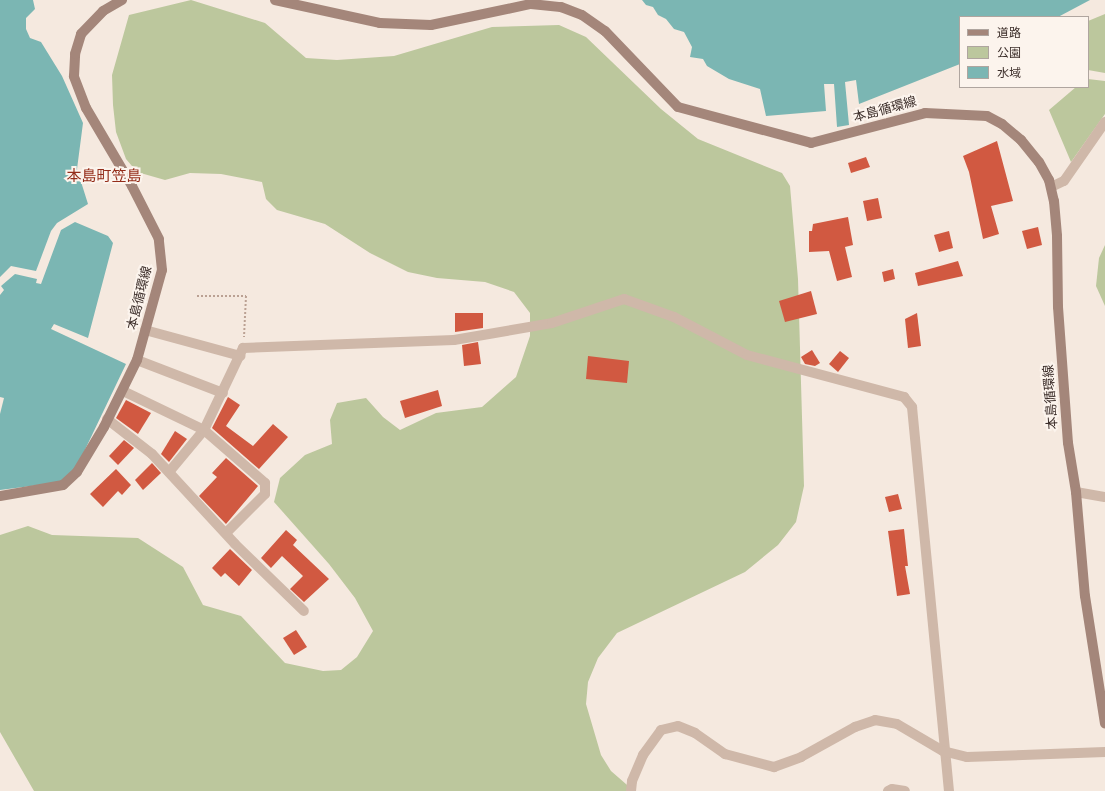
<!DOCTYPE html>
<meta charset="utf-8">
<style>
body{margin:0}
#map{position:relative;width:1105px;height:791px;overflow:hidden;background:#f5e9df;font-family:"Archivo Narrow","Noto Sans JP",sans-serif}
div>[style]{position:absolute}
.green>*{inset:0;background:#bcc79d}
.water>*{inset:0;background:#7bb6b3}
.building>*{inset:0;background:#d15941}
.path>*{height:2px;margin-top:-1px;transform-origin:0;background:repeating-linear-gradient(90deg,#bba193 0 2px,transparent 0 4px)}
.street>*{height:10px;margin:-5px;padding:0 5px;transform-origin:5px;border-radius:5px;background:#cfb8a9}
.secondary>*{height:10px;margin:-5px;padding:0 5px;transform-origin:5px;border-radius:5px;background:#a4867a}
span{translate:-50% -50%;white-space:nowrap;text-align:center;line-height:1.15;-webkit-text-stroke:4px #fcf4ed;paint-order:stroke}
.street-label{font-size:13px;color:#3c2e2a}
.quarter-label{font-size:15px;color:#942d1a}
.legend{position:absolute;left:959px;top:16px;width:130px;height:72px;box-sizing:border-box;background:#fcf4ed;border:1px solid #afa59f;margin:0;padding:5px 7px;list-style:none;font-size:12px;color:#3c2e2a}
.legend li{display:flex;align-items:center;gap:8px;height:20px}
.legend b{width:20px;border:1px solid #afa59f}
</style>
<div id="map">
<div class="green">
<i style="clip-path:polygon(191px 0,265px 23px,306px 58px,337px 60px,394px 56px,492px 27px,559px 25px,586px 37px,661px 109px,698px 139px,782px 173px,790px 186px,798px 279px,804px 486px,796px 522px,778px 545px,745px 572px,617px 633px,598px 658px,588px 682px,586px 704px,601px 755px,611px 771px,634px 791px,34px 791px,0 732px,0 535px,28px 526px,52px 535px,138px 538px,183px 567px,203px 605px,241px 616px,285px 663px,323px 671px,341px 670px,357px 657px,373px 631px,355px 598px,329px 564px,274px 502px,280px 478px,305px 455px,332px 444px,330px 420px,337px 403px,366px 398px,383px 417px,400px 430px,436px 413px,482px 407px,516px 377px,530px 336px,530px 313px,514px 292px,485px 282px,437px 278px,408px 272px,370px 253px,325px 224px,277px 210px,266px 199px,262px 182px,221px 174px,190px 173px,165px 180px,137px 172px,126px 159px,116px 132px,113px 105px,112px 75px,129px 15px)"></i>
<i style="clip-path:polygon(1105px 14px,1105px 73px,1088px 70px,1088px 21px)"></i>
<i style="clip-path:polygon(1088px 79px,1105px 81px,1105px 114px,1071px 162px,1049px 110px,1076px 87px,1088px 87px)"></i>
<i style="clip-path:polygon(1105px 245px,1105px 306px,1096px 286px,1099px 258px)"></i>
</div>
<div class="water">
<i style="clip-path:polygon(0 0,33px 0,35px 9px,26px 18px,26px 29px,30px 38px,41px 42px,62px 76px,83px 123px,77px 169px,88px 204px,57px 223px,51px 231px,36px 271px,11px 266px,0 277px)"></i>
<i style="clip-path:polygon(642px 0,1090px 0,1058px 17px,960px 17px,960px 64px,859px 104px,856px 80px,845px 82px,849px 125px,837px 127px,834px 84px,824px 84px,826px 111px,766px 116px,760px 89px,729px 79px,707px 66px,703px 59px,690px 57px,692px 47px,684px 32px,674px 29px,666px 19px,658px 15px,653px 7px,646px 5px)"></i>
<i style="clip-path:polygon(75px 222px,108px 236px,113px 243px,88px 338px,54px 324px,51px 329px,126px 364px,70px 481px,0 490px,0 414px,4px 398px,0 397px,0 295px,4px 290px,1px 286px,15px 274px,37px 279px,36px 283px,41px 284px,61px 230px)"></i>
</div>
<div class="building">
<i style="clip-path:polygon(997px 141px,1013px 201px,991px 206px,999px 234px,983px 239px,969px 172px,963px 156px)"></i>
<i style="clip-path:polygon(866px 157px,870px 167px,851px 173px,848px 163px)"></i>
<i style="clip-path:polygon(878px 198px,882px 218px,867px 221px,863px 201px)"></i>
<i style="clip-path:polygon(848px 217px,853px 245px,845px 247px,852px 277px,837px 281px,829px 251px,809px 252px,809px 231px,812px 231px,813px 224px)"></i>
<i style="clip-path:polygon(1038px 227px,1042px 245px,1027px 249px,1022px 231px)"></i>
<i style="clip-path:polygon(949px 231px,953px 248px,939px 252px,934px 235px)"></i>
<i style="clip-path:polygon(958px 261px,963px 276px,918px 286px,915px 273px)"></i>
<i style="clip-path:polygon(893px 269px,895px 279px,884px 282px,882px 272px)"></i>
<i style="clip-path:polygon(811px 291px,817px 314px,785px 322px,779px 301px)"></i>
<i style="clip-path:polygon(455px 313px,483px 313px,483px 328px,455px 332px)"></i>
<i style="clip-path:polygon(917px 313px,921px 346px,908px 348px,905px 319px)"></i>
<i style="clip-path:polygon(478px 342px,481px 364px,464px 366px,462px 345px)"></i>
<i style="clip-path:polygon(812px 350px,820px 363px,815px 366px,805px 364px,801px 357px)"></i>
<i style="clip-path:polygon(840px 351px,849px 358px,838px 372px,829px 364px)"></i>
<i style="clip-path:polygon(588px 356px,629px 361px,627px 383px,586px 379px)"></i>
<i style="clip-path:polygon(438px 390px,442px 406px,405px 418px,400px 401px)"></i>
<i style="clip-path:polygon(228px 397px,240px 405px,226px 426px,253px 446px,273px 424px,288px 437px,259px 469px,212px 428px)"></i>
<i style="clip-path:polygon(126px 400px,151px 413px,138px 434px,116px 418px)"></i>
<i style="clip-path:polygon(175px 431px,187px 439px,169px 462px,161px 454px)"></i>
<i style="clip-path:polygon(124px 440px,134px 448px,118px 465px,109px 456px)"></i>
<i style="clip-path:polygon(226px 458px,258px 486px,226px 524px,199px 496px,217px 477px,212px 473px)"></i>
<i style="clip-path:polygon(152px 463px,161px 473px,143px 490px,135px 480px)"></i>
<i style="clip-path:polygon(116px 469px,131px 485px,122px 495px,118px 491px,103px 507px,90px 494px)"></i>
<i style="clip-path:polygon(898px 494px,902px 509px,889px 512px,885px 497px)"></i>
<i style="clip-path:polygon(904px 529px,908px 566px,905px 566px,910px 594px,897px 596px,888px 531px)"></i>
<i style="clip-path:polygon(286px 530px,297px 540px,293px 545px,329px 579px,304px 602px,290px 589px,303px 576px,282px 556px,271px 568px,261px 558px)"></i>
<i style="clip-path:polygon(230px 549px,252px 570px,239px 586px,225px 573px,221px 577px,212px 568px)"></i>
<i style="clip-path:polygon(296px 630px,307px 647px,294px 655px,283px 638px)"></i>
</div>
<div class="path">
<i style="left:197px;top:296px;width:49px"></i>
<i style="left:246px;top:296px;width:41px;rotate:92.8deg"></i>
</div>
<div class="street">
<i style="left:1051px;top:187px;width:14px;rotate:-25deg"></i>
<i style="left:1064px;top:181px;width:72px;rotate:-55.2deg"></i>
<i style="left:145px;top:330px;width:99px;rotate:15.2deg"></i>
<i style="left:137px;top:360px;width:92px;rotate:21deg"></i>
<i style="left:123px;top:391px;width:90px;rotate:25.7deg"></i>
<i style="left:204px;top:430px;width:91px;rotate:-64.6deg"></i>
<i style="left:243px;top:348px;width:211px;rotate:-2.2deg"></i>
<i style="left:454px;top:340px;width:99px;rotate:-9.8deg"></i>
<i style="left:552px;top:323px;width:76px;rotate:-18.4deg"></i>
<i style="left:624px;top:299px;width:53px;rotate:19.8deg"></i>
<i style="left:674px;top:317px;width:82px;rotate:27.5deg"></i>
<i style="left:747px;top:355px;width:163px;rotate:15deg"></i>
<i style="left:904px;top:397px;width:13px;rotate:51deg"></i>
<i style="left:912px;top:407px;width:386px;rotate:84.5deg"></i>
<i style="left:107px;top:419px;width:57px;rotate:37.9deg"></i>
<i style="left:152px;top:454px;width:122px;rotate:47.3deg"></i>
<i style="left:235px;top:544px;width:96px;rotate:44.2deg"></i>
<i style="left:169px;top:472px;width:55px;rotate:-50.2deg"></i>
<i style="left:204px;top:430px;width:81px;rotate:41deg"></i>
<i style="left:265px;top:483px;width:11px;rotate:90deg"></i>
<i style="left:265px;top:494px;width:55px;rotate:135deg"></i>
<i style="left:1076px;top:492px;width:29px;rotate:10deg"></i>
<i style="left:631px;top:791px;width:10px;rotate:-84deg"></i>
<i style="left:632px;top:781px;width:28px;rotate:-67deg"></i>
<i style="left:643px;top:755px;width:31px;rotate:-54deg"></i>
<i style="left:661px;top:730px;width:17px;rotate:-13deg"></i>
<i style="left:678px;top:726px;width:18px;rotate:22deg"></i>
<i style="left:695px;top:733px;width:37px;rotate:35deg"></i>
<i style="left:725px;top:754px;width:51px;rotate:14.9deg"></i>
<i style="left:774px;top:767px;width:29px;rotate:-20deg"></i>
<i style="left:801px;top:757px;width:62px;rotate:-29.1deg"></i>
<i style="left:855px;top:727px;width:21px;rotate:-19deg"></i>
<i style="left:875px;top:720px;width:22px;rotate:10deg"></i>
<i style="left:897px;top:724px;width:53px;rotate:30.4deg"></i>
<i style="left:943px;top:751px;width:25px;rotate:14deg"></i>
<i style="left:967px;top:757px;width:138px;rotate:-2.1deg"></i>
<i style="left:888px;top:791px;width:4px;rotate:-27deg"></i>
<i style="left:892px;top:789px;width:13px;rotate:9deg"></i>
</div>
<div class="secondary">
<i style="left:275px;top:0;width:107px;rotate:12.4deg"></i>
<i style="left:380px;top:23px;width:51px;rotate:2.2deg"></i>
<i style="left:431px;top:25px;width:102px;rotate:-11.9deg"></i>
<i style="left:531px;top:4px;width:30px;rotate:6deg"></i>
<i style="left:561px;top:7px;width:22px;rotate:21deg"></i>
<i style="left:582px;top:15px;width:28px;rotate:35deg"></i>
<i style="left:605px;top:31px;width:105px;rotate:46.2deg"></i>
<i style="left:678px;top:107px;width:138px;rotate:15.1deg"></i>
<i style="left:811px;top:143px;width:118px;rotate:-14.7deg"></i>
<i style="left:925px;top:113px;width:62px;rotate:2.8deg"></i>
<i style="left:987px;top:116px;width:17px;rotate:28deg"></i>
<i style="left:1002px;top:124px;width:25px;rotate:40deg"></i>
<i style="left:1021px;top:140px;width:28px;rotate:51deg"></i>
<i style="left:1039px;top:162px;width:21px;rotate:61deg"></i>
<i style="left:1049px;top:180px;width:22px;rotate:77deg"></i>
<i style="left:1054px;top:201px;width:35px;rotate:85deg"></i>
<i style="left:1057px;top:236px;width:71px;rotate:89.2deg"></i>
<i style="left:1058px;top:307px;width:136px;rotate:85.8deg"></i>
<i style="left:1068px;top:443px;width:50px;rotate:80.7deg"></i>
<i style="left:1076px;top:492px;width:104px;rotate:85.1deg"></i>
<i style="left:1085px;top:596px;width:129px;rotate:81.1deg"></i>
<i style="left:0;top:496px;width:64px;rotate:-9.9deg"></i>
<i style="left:63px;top:485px;width:19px;rotate:-43deg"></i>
<i style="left:77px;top:472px;width:52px;rotate:-59deg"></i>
<i style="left:104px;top:427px;width:75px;rotate:-63.8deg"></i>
<i style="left:137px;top:360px;width:93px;rotate:-74.5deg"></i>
<i style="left:162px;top:270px;width:31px;rotate:-96deg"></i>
<i style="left:159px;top:239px;width:59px;rotate:-117deg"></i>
<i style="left:132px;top:186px;width:91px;rotate:-120.5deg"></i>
<i style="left:86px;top:108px;width:34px;rotate:-111deg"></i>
<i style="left:74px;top:76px;width:22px;rotate:-87deg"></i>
<i style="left:75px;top:54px;width:21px;rotate:-73deg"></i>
<i style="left:81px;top:34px;width:32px;rotate:-46deg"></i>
<i style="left:103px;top:11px;width:22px;rotate:-30deg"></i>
</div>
<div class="street-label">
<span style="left:885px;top:110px;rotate:-15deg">本島循環線</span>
<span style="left:140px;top:298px;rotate:-76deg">本島循環線</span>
<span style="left:1051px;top:397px;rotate:-94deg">本島循環線</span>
</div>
<div class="quarter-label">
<span style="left:104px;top:176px">本島町笠島</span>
</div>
<ul class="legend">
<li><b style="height:5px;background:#a4867a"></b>道路</li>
<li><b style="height:11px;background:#bcc79d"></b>公園</li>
<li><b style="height:11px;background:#7bb6b3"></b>水域</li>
</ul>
</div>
